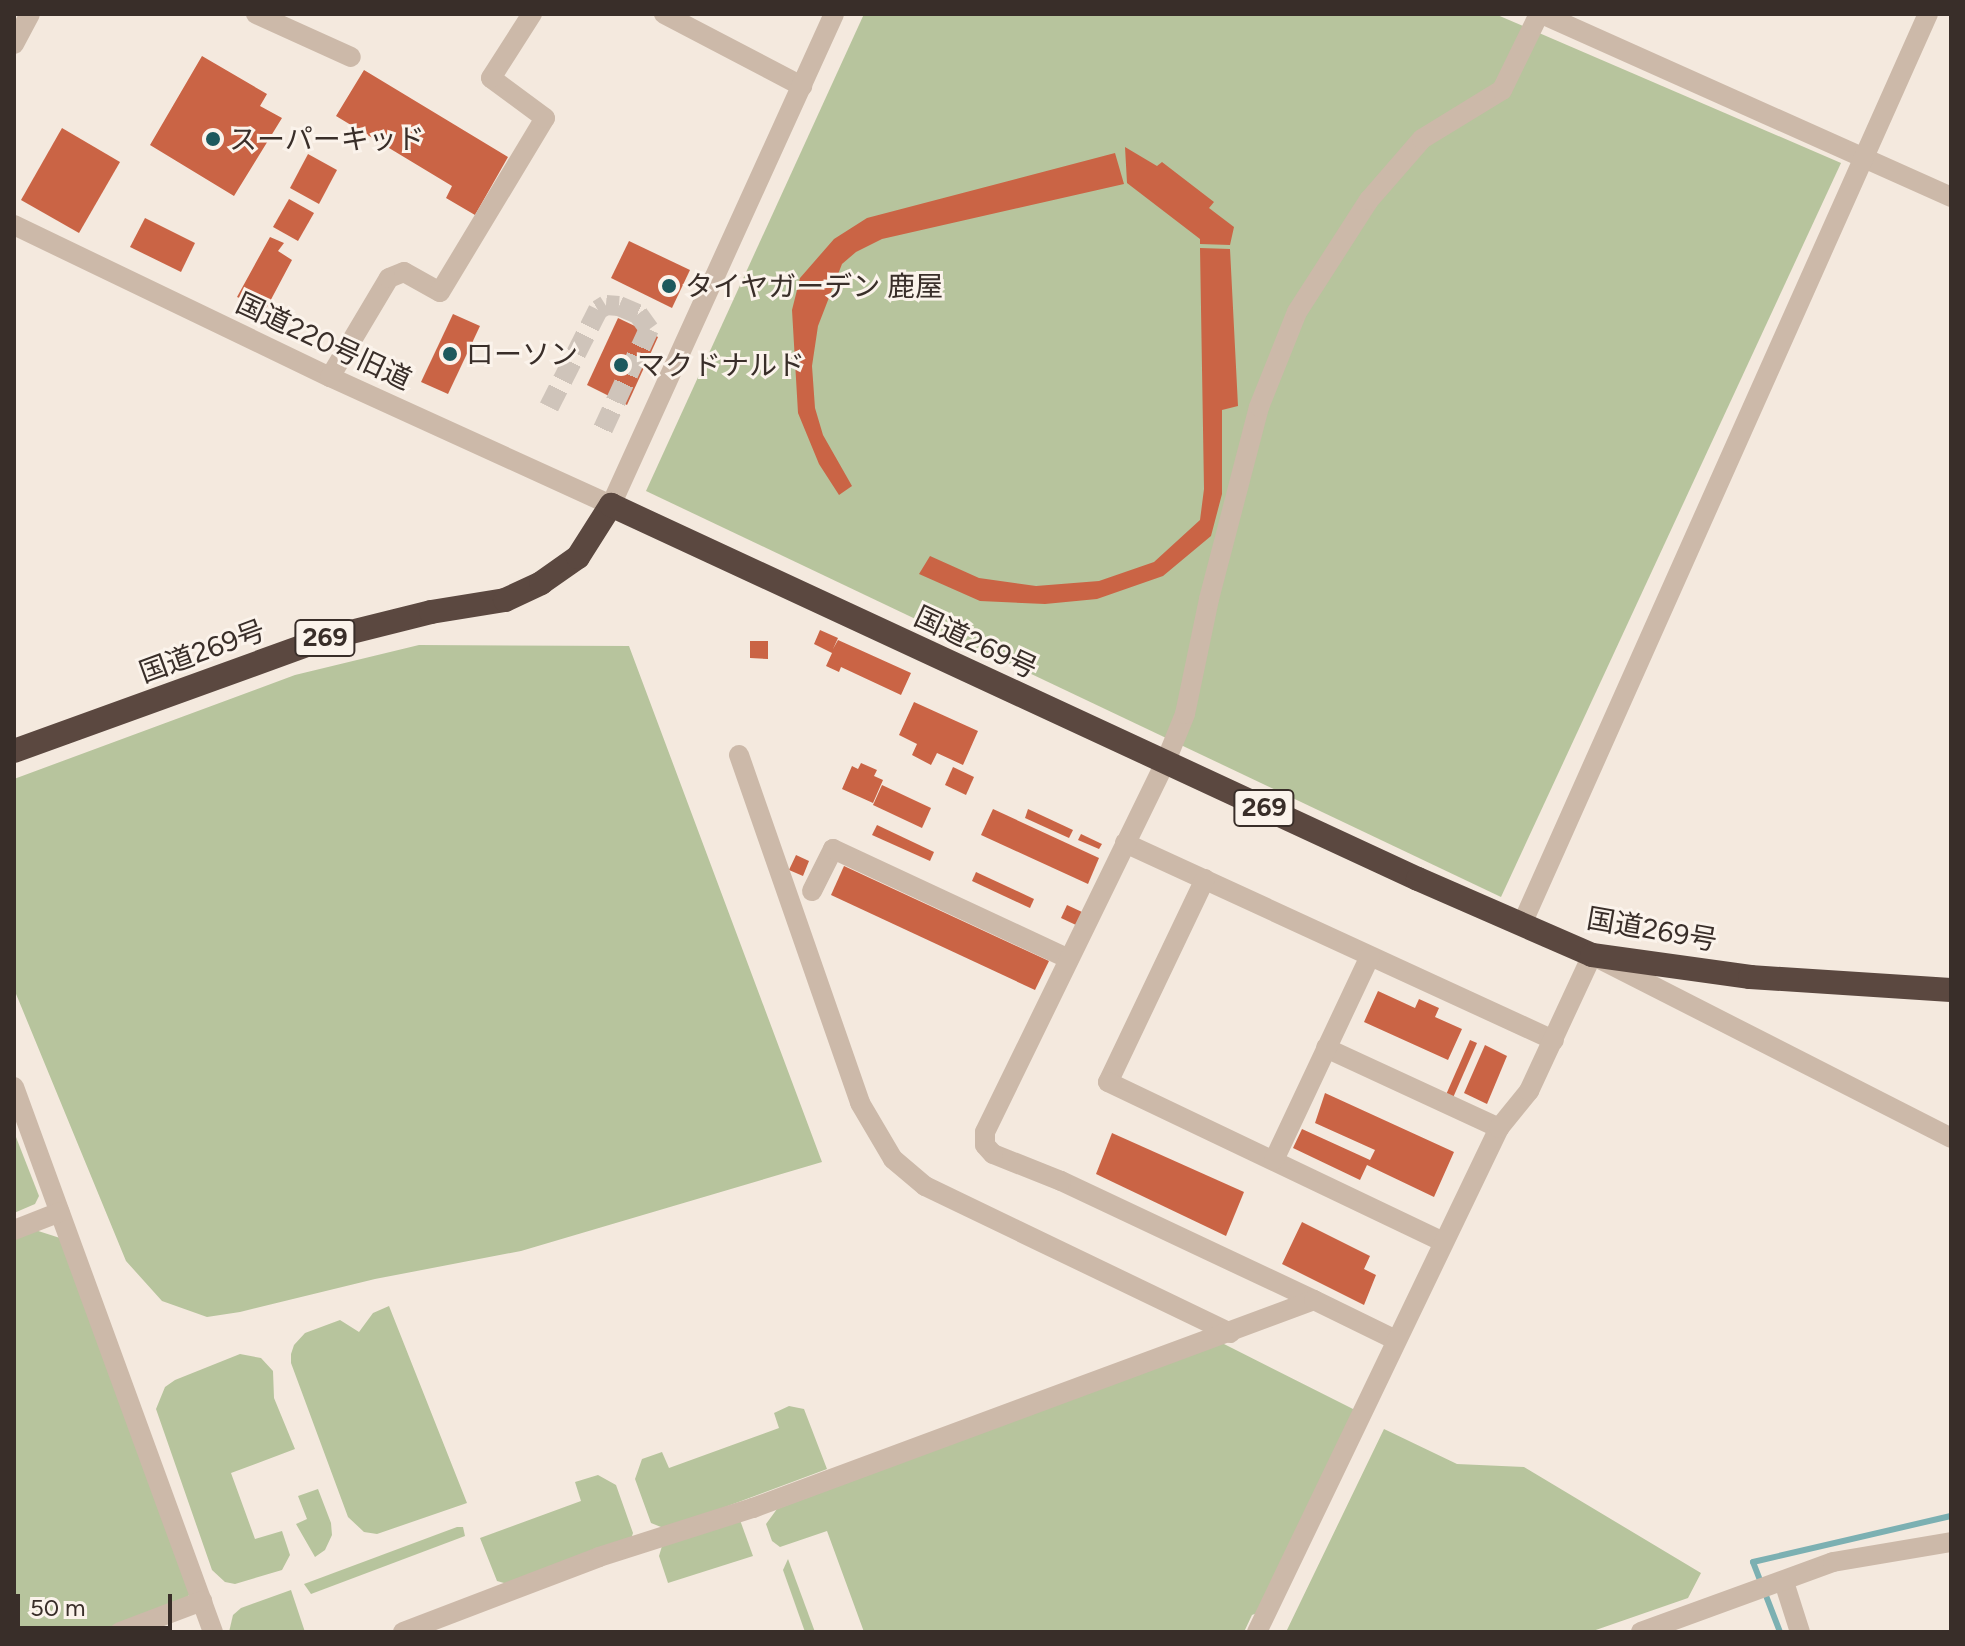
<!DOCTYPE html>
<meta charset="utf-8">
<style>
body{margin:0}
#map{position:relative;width:1965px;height:1646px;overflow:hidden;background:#f4e9de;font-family:Figtree,"Noto Sans JP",sans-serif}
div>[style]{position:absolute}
.green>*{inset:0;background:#b7c49d}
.stream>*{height:6px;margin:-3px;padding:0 3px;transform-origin:3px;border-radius:3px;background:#7cb0b2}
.building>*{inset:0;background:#ca6445}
.minor-tunnel>*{height:20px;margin-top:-10px;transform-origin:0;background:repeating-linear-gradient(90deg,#cfc4ba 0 20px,transparent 0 30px)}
.minor>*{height:20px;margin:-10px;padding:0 10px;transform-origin:10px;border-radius:10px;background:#ccb9a9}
.highway>*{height:24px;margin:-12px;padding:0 12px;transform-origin:12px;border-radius:12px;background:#5b4840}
.dots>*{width:22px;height:22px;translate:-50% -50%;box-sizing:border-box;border:4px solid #fbf3eb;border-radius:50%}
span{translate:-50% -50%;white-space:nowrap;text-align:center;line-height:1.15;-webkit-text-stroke:6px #fbf3eb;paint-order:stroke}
.shield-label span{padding:2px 6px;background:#fbf3eb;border:2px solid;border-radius:6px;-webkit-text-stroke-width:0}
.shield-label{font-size:26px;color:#392e29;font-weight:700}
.poi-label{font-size:28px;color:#392e29}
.left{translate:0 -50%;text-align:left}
.street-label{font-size:28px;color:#392e29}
.frame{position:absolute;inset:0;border:16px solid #392e29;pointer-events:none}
.scale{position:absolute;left:16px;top:1594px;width:156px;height:36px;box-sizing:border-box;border:4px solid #392e29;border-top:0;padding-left:10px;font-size:24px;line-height:28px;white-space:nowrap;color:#392e29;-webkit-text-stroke:6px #fbf3eb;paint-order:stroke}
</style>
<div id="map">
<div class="green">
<i style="clip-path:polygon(864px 14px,1495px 14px,1841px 163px,1501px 897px,646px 491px)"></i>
<i style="clip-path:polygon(419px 645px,629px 646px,822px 1162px,521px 1251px,375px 1279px,240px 1312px,207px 1317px,162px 1301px,126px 1261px,14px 989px,14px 779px,295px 675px)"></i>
<i style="clip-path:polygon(14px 1132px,39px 1196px,35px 1204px,14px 1213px)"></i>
<i style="clip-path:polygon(32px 1229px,60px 1238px,190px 1592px,185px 1605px,108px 1632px,14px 1632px,14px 1236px)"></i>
<i style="clip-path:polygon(389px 1306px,467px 1503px,377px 1534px,364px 1532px,348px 1517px,291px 1363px,291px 1354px,294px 1345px,305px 1333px,340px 1320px,359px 1332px,373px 1313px)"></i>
<i style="clip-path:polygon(1222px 1343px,1359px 1412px,1257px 1613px,1252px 1615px,1244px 1632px,864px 1632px,827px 1531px,780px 1547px,772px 1541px,766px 1524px,777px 1509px)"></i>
<i style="clip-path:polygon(240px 1354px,261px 1358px,273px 1371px,274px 1398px,295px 1449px,231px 1473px,255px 1539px,282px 1531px,290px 1555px,282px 1570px,235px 1584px,225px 1582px,212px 1570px,156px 1409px,165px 1387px,175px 1380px)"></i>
<i style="clip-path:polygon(789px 1406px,804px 1409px,827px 1469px,666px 1529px,651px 1523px,635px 1479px,642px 1459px,662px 1452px,669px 1468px,779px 1428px,774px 1413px)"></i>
<i style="clip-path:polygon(1384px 1429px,1457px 1464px,1524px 1467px,1701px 1573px,1688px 1598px,1590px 1632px,1286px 1632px)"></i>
<i style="clip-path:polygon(598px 1475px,616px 1485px,633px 1533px,631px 1539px,511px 1585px,497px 1581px,480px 1538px,581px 1501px,575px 1482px)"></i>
<i style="clip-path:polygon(318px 1489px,331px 1523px,332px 1535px,325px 1550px,315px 1557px,296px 1524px,307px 1519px,298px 1496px)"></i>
<i style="clip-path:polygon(740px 1520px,753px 1556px,668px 1583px,659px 1556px,662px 1546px)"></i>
<i style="clip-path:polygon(457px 1527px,463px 1527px,465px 1536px,311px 1594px,304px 1584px)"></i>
<i style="clip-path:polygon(788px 1559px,815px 1632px,805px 1632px,783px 1570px)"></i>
<i style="clip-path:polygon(291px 1590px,305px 1632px,229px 1632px,233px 1615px,241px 1608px)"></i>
</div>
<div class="stream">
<i style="left:1780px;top:1632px;width:75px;rotate:-111.1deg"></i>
<i style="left:1753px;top:1562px;width:203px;rotate:-13.1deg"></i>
</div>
<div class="building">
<i style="clip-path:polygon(202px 56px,267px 94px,260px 106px,282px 118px,234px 196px,150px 145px)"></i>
<i style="clip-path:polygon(364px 70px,508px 157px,475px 215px,446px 198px,452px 186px,336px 116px)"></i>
<i style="clip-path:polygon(62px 128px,120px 162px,79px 233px,21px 200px)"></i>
<i style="clip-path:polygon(1125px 147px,1157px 166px,1162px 162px,1214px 202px,1209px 208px,1234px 227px,1230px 245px,1200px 244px,1200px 239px,1127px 183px)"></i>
<i style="clip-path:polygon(1115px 153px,1124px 184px,882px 239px,856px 252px,842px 264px,818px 326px,812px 366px,815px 408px,823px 435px,852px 486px,839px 495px,819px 464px,798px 413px,792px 310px,800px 278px,834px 239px,867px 218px)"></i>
<i style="clip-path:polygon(308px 154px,337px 170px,319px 204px,290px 188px)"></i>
<i style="clip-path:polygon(289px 199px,314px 213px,298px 241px,273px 227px)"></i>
<i style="clip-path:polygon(145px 218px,195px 243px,181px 272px,130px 247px)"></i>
<i style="clip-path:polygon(270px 237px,284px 243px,278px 251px,292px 260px,266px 309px,237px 297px)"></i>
<i style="clip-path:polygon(629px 241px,690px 270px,672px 308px,611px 278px)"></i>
<i style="clip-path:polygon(1200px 248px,1230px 249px,1238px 406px,1222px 410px,1222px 494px,1211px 536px,1163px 576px,1097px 599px,1045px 604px,980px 601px,919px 574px,930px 556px,979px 578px,1036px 586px,1099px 581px,1154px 562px,1200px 520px,1204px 489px)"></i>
<i style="clip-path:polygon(453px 314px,480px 326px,448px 394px,421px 382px)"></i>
<i style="clip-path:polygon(618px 318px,658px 337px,627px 405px,587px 385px)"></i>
<i style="clip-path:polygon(820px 630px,838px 638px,833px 649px,838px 640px,911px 673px,901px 695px,841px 667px,839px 672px,826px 666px,832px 653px,814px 644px)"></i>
<i style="clip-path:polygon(750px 641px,768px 641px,768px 659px,750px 658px)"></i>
<i style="clip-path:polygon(914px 702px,978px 731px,963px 765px,937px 753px,931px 765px,912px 755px,917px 744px,899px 735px)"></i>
<i style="clip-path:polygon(861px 763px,877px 770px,874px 776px,883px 780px,873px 803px,842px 789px,852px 766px,858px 769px)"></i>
<i style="clip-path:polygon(953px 767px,974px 777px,966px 795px,945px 785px)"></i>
<i style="clip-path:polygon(882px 785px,931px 808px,922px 828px,873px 805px)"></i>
<i style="clip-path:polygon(993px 809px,1099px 858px,1088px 884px,981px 835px)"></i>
<i style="clip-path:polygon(1028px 809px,1073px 830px,1069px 838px,1025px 818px)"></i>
<i style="clip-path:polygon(877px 825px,934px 852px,930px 861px,872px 835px)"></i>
<i style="clip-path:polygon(1081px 834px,1102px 844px,1099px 849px,1078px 840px)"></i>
<i style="clip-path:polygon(796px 855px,809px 861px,803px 876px,789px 870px)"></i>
<i style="clip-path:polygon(844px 866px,1049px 961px,1035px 990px,831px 895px)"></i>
<i style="clip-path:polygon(976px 872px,1034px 899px,1030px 908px,972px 881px)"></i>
<i style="clip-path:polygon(1067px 905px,1082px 912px,1076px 925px,1061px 918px)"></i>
<i style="clip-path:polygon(1378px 991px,1415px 1008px,1419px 999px,1439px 1008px,1435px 1017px,1462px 1029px,1448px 1060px,1364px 1022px)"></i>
<i style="clip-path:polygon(1470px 1040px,1477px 1043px,1452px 1100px,1445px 1097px)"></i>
<i style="clip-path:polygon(1485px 1045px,1507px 1056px,1487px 1104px,1464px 1093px)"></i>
<i style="clip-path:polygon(1325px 1093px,1454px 1152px,1434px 1197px,1367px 1165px,1360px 1180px,1293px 1148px,1302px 1129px,1370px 1160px,1375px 1150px,1315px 1123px)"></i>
<i style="clip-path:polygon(1112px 1133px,1244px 1192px,1226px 1236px,1096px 1174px)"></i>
<i style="clip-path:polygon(1302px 1222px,1370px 1256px,1364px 1269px,1376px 1275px,1364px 1305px,1282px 1264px)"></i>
</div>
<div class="minor-tunnel">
<i style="left:549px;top:407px;width:109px;rotate:-63.2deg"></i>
<i style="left:598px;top:310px;width:9px;rotate:-32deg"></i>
<i style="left:606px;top:305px;width:13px;rotate:4deg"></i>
<i style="left:619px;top:306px;width:21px;rotate:23deg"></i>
<i style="left:638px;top:314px;width:19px;rotate:54deg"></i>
<i style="left:649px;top:329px;width:112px;rotate:114.7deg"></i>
</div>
<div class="minor">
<i style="left:256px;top:14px;width:104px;rotate:24.4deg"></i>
<i style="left:664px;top:14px;width:156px;rotate:27.6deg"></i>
<i style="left:1542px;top:14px;width:448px;rotate:24.1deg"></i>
<i style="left:14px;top:44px;width:34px;rotate:-62deg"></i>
<i style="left:14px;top:225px;width:351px;rotate:25.7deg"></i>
<i style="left:330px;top:377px;width:309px;rotate:24.5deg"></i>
<i style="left:611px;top:505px;width:539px;rotate:-65.57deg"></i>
<i style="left:330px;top:377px;width:115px;rotate:-59.2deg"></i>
<i style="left:389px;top:278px;width:16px;rotate:-22deg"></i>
<i style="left:404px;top:272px;width:41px;rotate:29.1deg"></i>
<i style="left:440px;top:292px;width:203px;rotate:-58.9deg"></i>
<i style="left:545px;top:118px;width:67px;rotate:-143.5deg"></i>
<i style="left:491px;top:78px;width:76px;rotate:-57.4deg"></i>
<i style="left:739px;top:755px;width:368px;rotate:70.8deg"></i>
<i style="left:860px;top:1103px;width:65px;rotate:59.5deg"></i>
<i style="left:893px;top:1159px;width:42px;rotate:40.2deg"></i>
<i style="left:925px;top:1186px;width:339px;rotate:25.7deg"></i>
<i style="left:1125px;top:843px;width:472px;rotate:24.7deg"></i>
<i style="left:1205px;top:879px;width:225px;rotate:115.5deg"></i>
<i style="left:1108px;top:1082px;width:371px;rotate:25.5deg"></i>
<i style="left:812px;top:891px;width:47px;rotate:-63.4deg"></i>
<i style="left:833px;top:849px;width:258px;rotate:25deg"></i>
<i style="left:1522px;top:924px;width:996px;rotate:-65.96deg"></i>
<i style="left:1326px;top:1048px;width:191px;rotate:24.8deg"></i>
<i style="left:14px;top:1087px;width:580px;rotate:69.94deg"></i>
<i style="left:1274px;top:1160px;width:225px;rotate:-64.8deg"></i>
<i style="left:14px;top:1230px;width:49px;rotate:-21.4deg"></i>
<i style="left:1314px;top:1300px;width:280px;rotate:-154.8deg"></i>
<i style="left:1061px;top:1181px;width:73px;rotate:-158.3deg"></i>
<i style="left:993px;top:1154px;width:12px;rotate:-132deg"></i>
<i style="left:985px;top:1145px;width:13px;rotate:-90deg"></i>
<i style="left:985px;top:1132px;width:411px;rotate:-64deg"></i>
<i style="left:1165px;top:763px;width:53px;rotate:-67.8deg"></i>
<i style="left:1185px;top:714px;width:117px;rotate:-78.2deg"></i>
<i style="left:1209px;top:599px;width:198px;rotate:-75.4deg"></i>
<i style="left:1259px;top:407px;width:102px;rotate:-68.2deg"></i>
<i style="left:1297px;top:312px;width:133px;rotate:-57.3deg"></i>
<i style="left:1369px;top:200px;width:81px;rotate:-49deg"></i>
<i style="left:1422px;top:139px;width:94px;rotate:-31.5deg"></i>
<i style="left:1502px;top:90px;width:85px;rotate:-64deg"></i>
<i style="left:1784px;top:1582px;width:52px;rotate:72.3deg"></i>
<i style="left:120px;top:1632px;width:88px;rotate:-20.7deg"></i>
<i style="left:403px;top:1632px;width:210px;rotate:-20.9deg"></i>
<i style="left:599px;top:1557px;width:162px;rotate:-17.7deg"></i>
<i style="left:753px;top:1508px;width:598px;rotate:-20.34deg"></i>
<i style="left:1314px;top:1300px;width:91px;rotate:26deg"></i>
<i style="left:1257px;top:1632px;width:559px;rotate:-64.35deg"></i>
<i style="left:1499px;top:1128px;width:48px;rotate:-51deg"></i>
<i style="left:1529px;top:1091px;width:150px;rotate:-65.1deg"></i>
<i style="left:1592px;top:955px;width:403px;rotate:27deg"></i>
<i style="left:1641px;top:1632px;width:204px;rotate:-20deg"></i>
<i style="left:1833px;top:1562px;width:120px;rotate:-9.6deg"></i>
</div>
<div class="highway">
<i style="left:14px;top:751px;width:329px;rotate:-19.9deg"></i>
<i style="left:323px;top:639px;width:111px;rotate:-14deg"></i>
<i style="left:431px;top:612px;width:75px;rotate:-9.2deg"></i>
<i style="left:505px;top:600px;width:40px;rotate:-25deg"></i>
<i style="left:541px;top:583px;width:45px;rotate:-35.1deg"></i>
<i style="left:578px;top:557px;width:62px;rotate:-57.6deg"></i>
<i style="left:611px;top:505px;width:889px;rotate:24.87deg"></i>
<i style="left:1418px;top:879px;width:190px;rotate:23.6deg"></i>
<i style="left:1592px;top:955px;width:160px;rotate:7.9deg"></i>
<i style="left:1750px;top:977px;width:201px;rotate:3.7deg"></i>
</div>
<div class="dots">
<i style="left:213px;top:139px;background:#1d595d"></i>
<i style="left:669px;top:286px;background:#1d595d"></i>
<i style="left:450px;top:354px;background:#1d595d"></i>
<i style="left:621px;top:365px;background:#1d595d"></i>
</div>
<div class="shield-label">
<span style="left:325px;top:638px">269</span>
<span style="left:1264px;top:808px">269</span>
</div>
<div class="poi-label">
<span class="left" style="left:229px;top:139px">スーパーキッド</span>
<span class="left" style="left:685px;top:286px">タイヤガーデン 鹿屋</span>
<span class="left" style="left:466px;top:354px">ローソン</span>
<span class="left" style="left:637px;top:365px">マクドナルド</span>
</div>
<div class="street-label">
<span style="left:324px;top:341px;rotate:25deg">国道220号旧道</span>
<span style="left:976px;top:642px;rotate:25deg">国道269号</span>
<span style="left:202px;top:651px;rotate:-20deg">国道269号</span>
<span style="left:1652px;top:929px;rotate:10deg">国道269号</span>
</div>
<div class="frame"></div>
<div class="scale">50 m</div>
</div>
